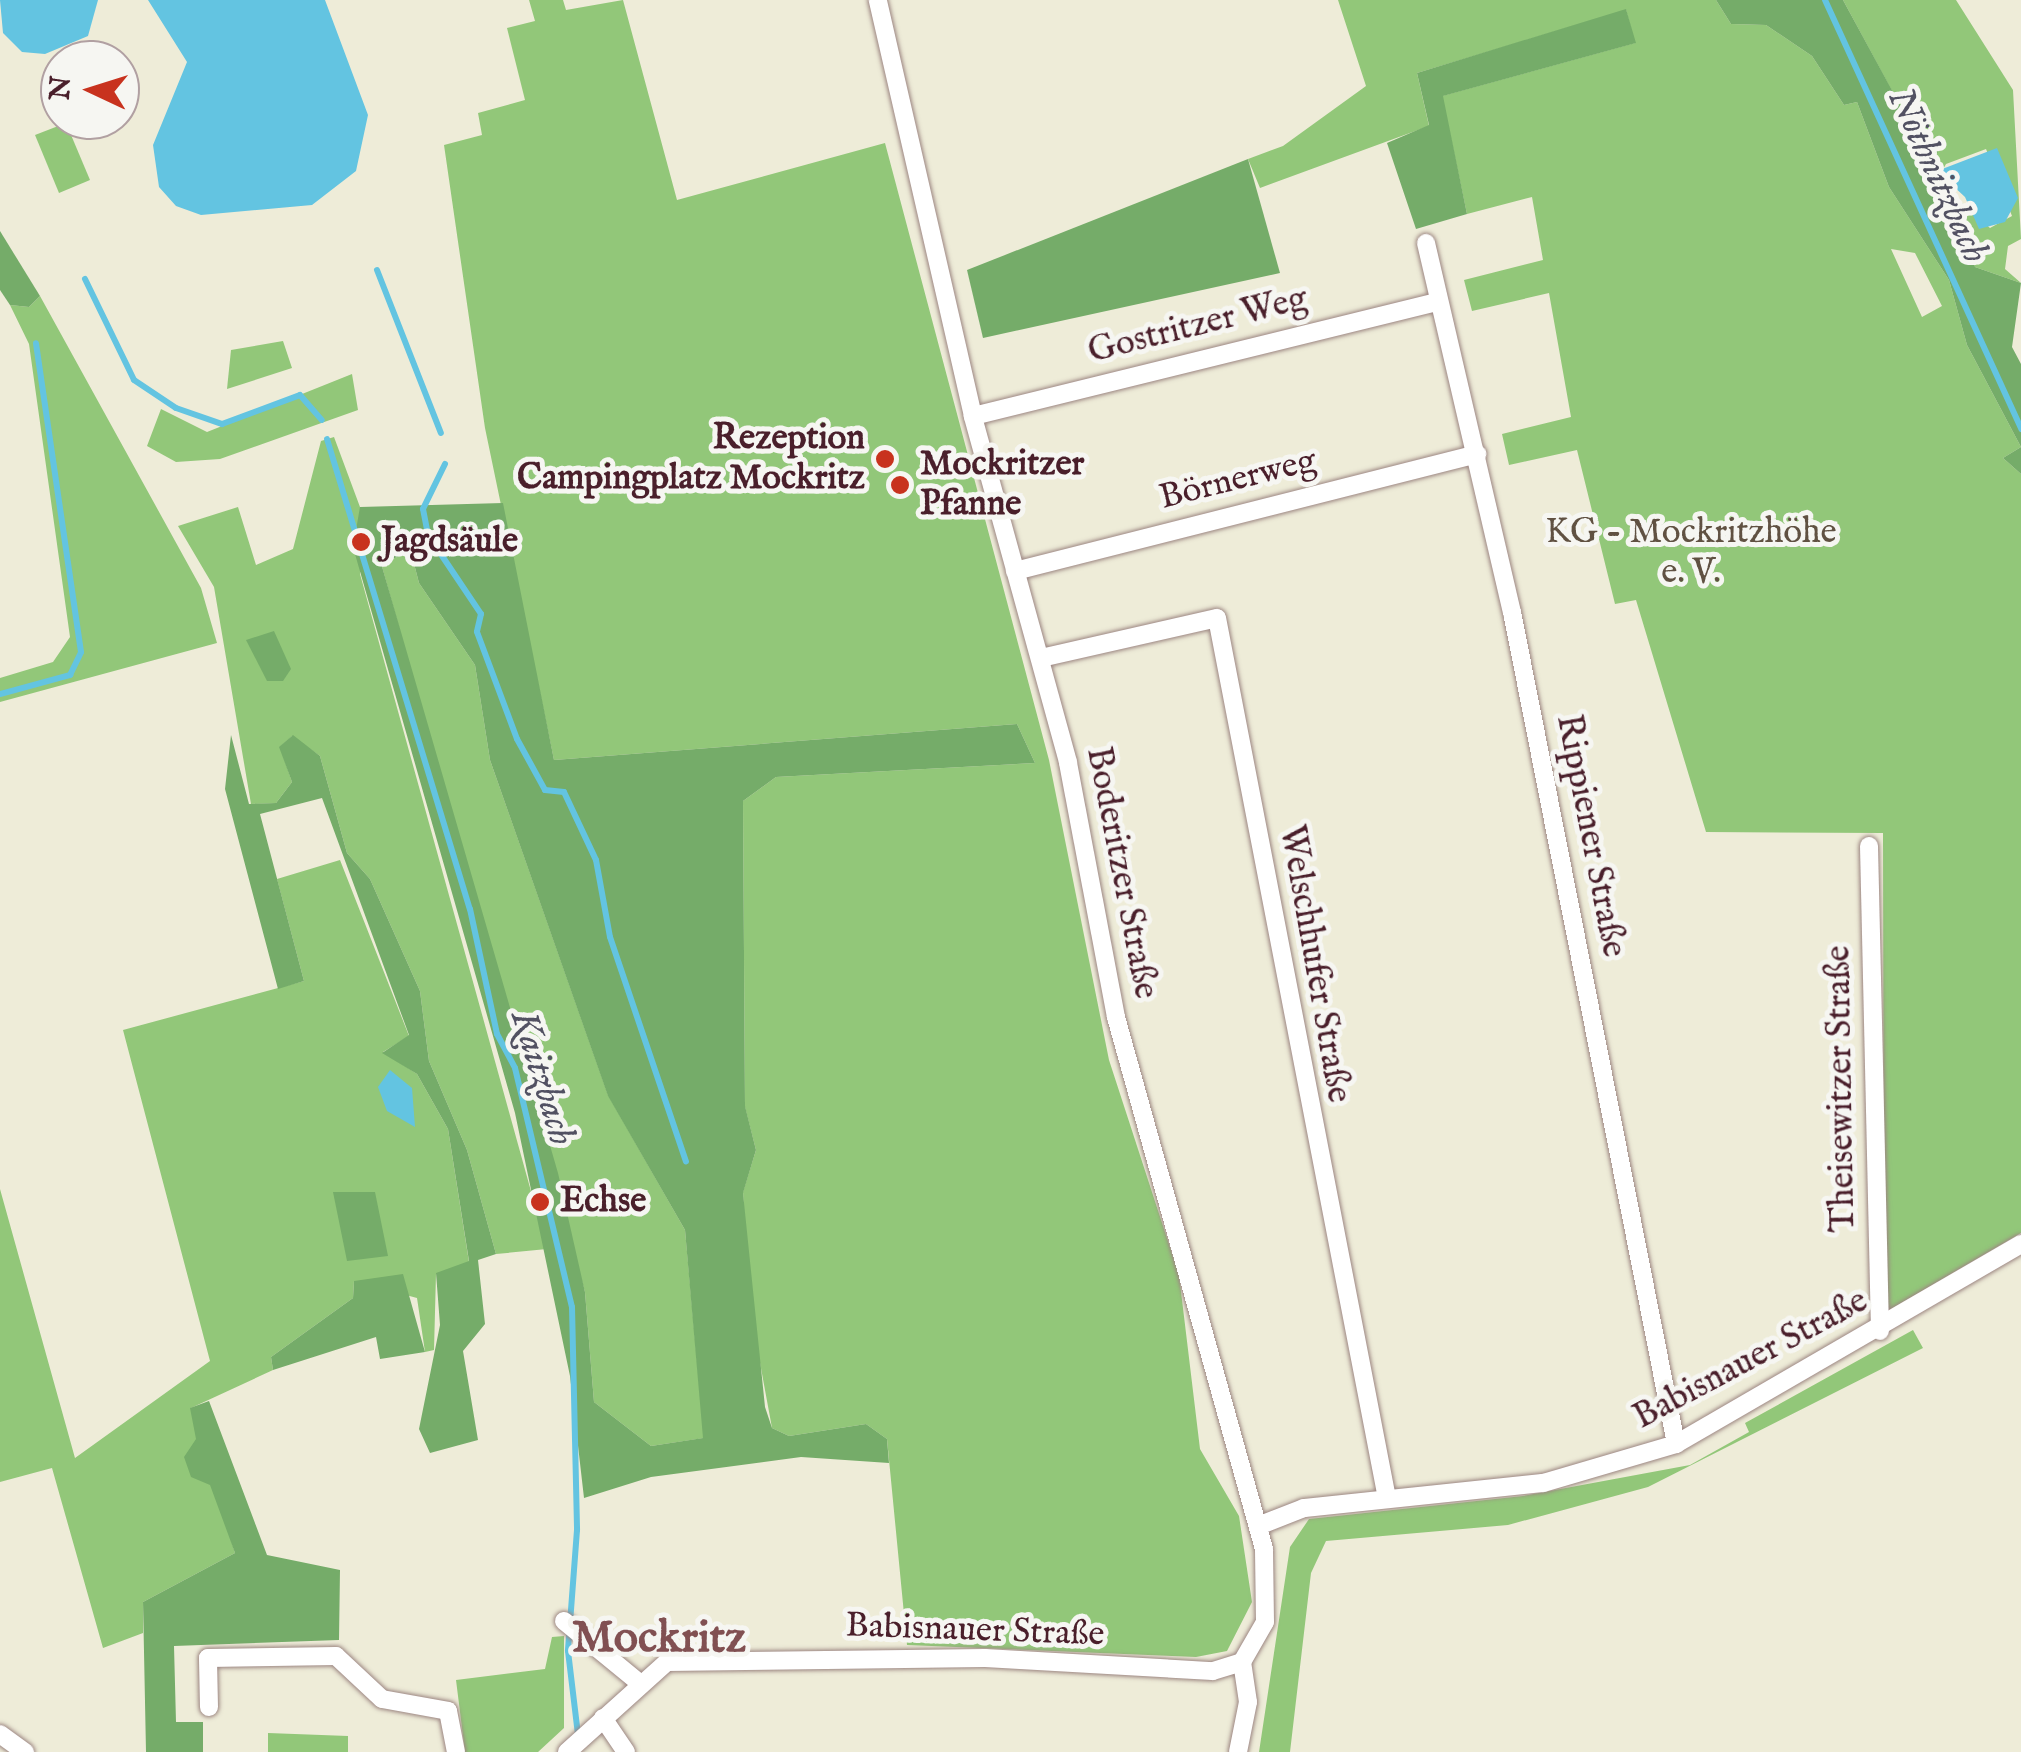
<!DOCTYPE html>
<meta charset="utf-8">
<style>
body{margin:0}
#map{position:relative;width:2021px;height:1752px;overflow:hidden;background:#eeecd8;font-family:"IM FELL English",serif}
div>[style]{position:absolute}
.green>*{inset:0;background:#92c779}
.forest>*{inset:0;background:#75ac69}
.water>*{inset:0;background:#63c4e1}
.stream>*{height:6px;margin:-3px;padding:0 3px;transform-origin:3px;border-radius:3px;background:#63c4e1}
.roads{filter:drop-shadow(0 0 2px #9c8682) drop-shadow(0 0 2px #9c8682)}
.street>*{height:18px;margin:-9px;padding:0 9px;transform-origin:9px;border-radius:9px;background:#fff}
.dots>*{width:28px;height:28px;translate:-50% -50%;box-sizing:border-box;border:5px solid #f6f6f2;border-radius:50%}
span{translate:-50% -50%;white-space:nowrap;text-align:center;line-height:1.15;-webkit-text-stroke:10px #f6f6f2;paint-order:stroke}
.street-label{font-size:35px;color:#4a1f2b}
.poi-label{font-size:35px;color:#4a1f2b;font-weight:700}
.right{translate:-100% -50%;text-align:right}
.left{translate:0 -50%;text-align:left}
.park-label{font-size:35px;color:#605142}
.water-label{font-size:38px;color:#525162;font-style:italic}
.district-label{font-size:45px;color:#815052;font-weight:700}
.north{position:absolute;left:40px;top:40px;width:100px;height:100px;box-sizing:border-box;background:#f6f6f2;border:2px solid #b1a0a2;border-radius:50%;rotate:274deg;font-size:28px;font-weight:700;line-height:40px;text-align:center;color:#4a1f2b}
.north::after{content:'';display:block;margin:auto;width:35px;height:45px;background:#c8321e;clip-path:polygon(50% 0,100% 100%,50% 72%,0 100%)}
</style>
<div id="map">
<div class="green">
<i style="clip-path:polygon(529px 0,563px 0,566px 10px,623px 0,677px 200px,885px 143px,1049px 760px,1109px 1060px,1179px 1275px,1200px 1449px,1239px 1516px,1252px 1602px,1227px 1651px,1196px 1657px,907px 1645px,887px 1439px,866px 1424px,789px 1436px,772px 1428px,749px 1303px,743px 1192px,756px 1150px,745px 1107px,743px 801px,776px 777px,1035px 763px,1017px 724px,554px 760px,485px 428px,444px 145px,482px 135px,478px 113px,525px 100px,507px 28px,535px 21px)"></i>
<i style="clip-path:polygon(evenodd,1338px 0,1716px 0,1731px 24px,1766px 25px,1812px 56px,1844px 105px,1857px 102px,1889px 187px,1949px 280px,1967px 345px,2021px 447px,2003px 458px,2021px 474px,2021px 1233px,1884px 1313px,1883px 833px,1706px 832px,1636px 600px,1615px 604px,1577px 450px,1509px 465px,1502px 434px,1571px 417px,1549px 293px,1472px 311px,1464px 280px,1543px 260px,1532px 197px,1467px 214px,1442px 96px,1635px 43px,1626px 10px,1417px 73px,1429px 126px,1260px 188px,1248px 159px,1283px 146px,1366px 86px,1338px 0,1891px 249px,1915px 253px,1942px 306px,1922px 317px,1891px 249px)"></i>
<i style="clip-path:polygon(evenodd,1843px 0,1956px 0,2013px 90px,2021px 239px,2008px 246px,2005px 269px,2021px 283px,1975px 267px,1960px 201px,1929px 171px,1939px 147px,1925px 152px,1843px 0,1986px 149px,2012px 216px,1990px 228px,1937px 180px,1946px 164px,1986px 149px)"></i>
<i style="clip-path:polygon(66px 123px,90px 180px,59px 193px,35px 135px)"></i>
<i style="clip-path:polygon(40px 296px,201px 588px,217px 643px,0 702px,0 678px,53px 662px,70px 637px,29px 344px,10px 305px,29px 307px)"></i>
<i style="clip-path:polygon(283px 341px,292px 368px,227px 389px,231px 350px)"></i>
<i style="clip-path:polygon(352px 374px,358px 410px,220px 459px,176px 462px,147px 446px,161px 409px,207px 432px)"></i>
<i style="clip-path:polygon(334px 437px,360px 507px,360px 574px,547px 1249px,496px 1254px,467px 1150px,429px 1061px,420px 991px,370px 879px,347px 853px,320px 756px,292px 736px,280px 747px,292px 782px,276px 803px,251px 804px,214px 587px,178px 526px,238px 507px,256px 565px,293px 549px,321px 441px)"></i>
<i style="clip-path:polygon(411px 552px,419px 583px,475px 665px,490px 760px,608px 1095px,685px 1230px,704px 1438px,651px 1446px,594px 1402px,585px 1292px,381px 563px)"></i>
<i style="clip-path:polygon(340px 860px,409px 1036px,383px 1052px,417px 1074px,448px 1129px,469px 1262px,436px 1274px,434px 1350px,425px 1352px,417px 1298px,354px 1281px,353px 1298px,271px 1357px,273px 1370px,191px 1408px,235px 1553px,143px 1602px,143px 1633px,103px 1648px,52px 1468px,0 1482px,0 1189px,75px 1458px,210px 1361px,123px 1030px,304px 981px,277px 879px)"></i>
<i style="clip-path:polygon(1913px 1330px,1923px 1348px,1648px 1487px,1508px 1525px,1326px 1541px,1311px 1573px,1290px 1752px,1259px 1752px,1290px 1547px,1309px 1519px,1523px 1496px,1690px 1465px,1749px 1432px,1745px 1423px)"></i>
<i style="clip-path:polygon(564px 1636px,564px 1728px,538px 1752px,465px 1752px,456px 1680px,545px 1669px,552px 1637px)"></i>
<i style="clip-path:polygon(268px 1733px,348px 1736px,348px 1752px,268px 1752px)"></i>
</div>
<div class="forest">
<i style="clip-path:polygon(1716px 0,1843px 0,1925px 151px,1940px 147px,1929px 171px,1960px 201px,1975px 267px,2021px 283px,2012px 347px,2021px 364px,2021px 474px,2003px 458px,2021px 447px,1967px 345px,1949px 280px,1889px 187px,1857px 102px,1844px 105px,1812px 56px,1766px 25px,1731px 24px)"></i>
<i style="clip-path:polygon(1626px 9px,1636px 43px,1443px 96px,1467px 214px,1416px 229px,1387px 143px,1429px 125px,1417px 73px)"></i>
<i style="clip-path:polygon(1248px 159px,1280px 273px,983px 338px,967px 270px)"></i>
<i style="clip-path:polygon(0 231px,40px 296px,29px 307px,10px 305px,0 290px)"></i>
<i style="clip-path:polygon(evenodd,503px 503px,554px 760px,1017px 724px,1035px 763px,776px 777px,743px 801px,745px 1106px,756px 1150px,743px 1193px,765px 1407px,772px 1428px,789px 1436px,866px 1424px,887px 1439px,889px 1463px,801px 1457px,651px 1477px,584px 1498px,570px 1376px,515px 1113px,353px 547px,360px 507px,503px 503px,411px 552px,419px 583px,475px 665px,490px 760px,608px 1096px,685px 1230px,703px 1438px,651px 1446px,594px 1402px,585px 1292px,558px 1173px,381px 563px,411px 552px)"></i>
<i style="clip-path:polygon(274px 631px,291px 669px,283px 681px,267px 681px,246px 640px)"></i>
<i style="clip-path:polygon(231px 735px,249px 804px,276px 803px,292px 782px,279px 747px,293px 735px,320px 756px,347px 853px,370px 879px,420px 991px,429px 1061px,467px 1150px,496px 1254px,478px 1260px,485px 1324px,463px 1351px,478px 1440px,430px 1453px,419px 1429px,440px 1325px,436px 1273px,469px 1261px,448px 1129px,417px 1074px,382px 1053px,409px 1035px,322px 798px,260px 814px,304px 981px,278px 989px,225px 789px)"></i>
<i style="clip-path:polygon(333px 1192px,375px 1192px,388px 1256px,347px 1261px)"></i>
<i style="clip-path:polygon(403px 1274px,425px 1352px,380px 1359px,376px 1337px,273px 1370px,271px 1357px,353px 1298px,354px 1281px)"></i>
<i style="clip-path:polygon(209px 1401px,267px 1555px,340px 1570px,339px 1640px,174px 1646px,176px 1722px,203px 1722px,203px 1752px,146px 1752px,143px 1602px,235px 1553px,210px 1485px,191px 1477px,184px 1457px,196px 1439px,190px 1408px)"></i>
</div>
<div class="water">
<i style="clip-path:polygon(0 0,98px 0,88px 36px,45px 54px,22px 52px,3px 33px)"></i>
<i style="clip-path:polygon(148px 0,325px 0,368px 115px,356px 171px,312px 205px,201px 215px,176px 206px,159px 187px,153px 145px,187px 62px)"></i>
<i style="clip-path:polygon(1997px 148px,2018px 198px,2005px 222px,1979px 229px,1965px 197px,1937px 171px)"></i>
<i style="clip-path:polygon(390px 1070px,412px 1088px,415px 1127px,387px 1111px,378px 1087px)"></i>
</div>
<div class="stream">
<i style="left:1825px;top:0;width:472px;rotate:65.4deg"></i>
<i style="left:377px;top:270px;width:175px;rotate:68.6deg"></i>
<i style="left:85px;top:279px;width:112px;rotate:64.1deg"></i>
<i style="left:134px;top:380px;width:50px;rotate:33.7deg"></i>
<i style="left:176px;top:408px;width:49px;rotate:19.2deg"></i>
<i style="left:222px;top:424px;width:83px;rotate:-20.4deg"></i>
<i style="left:300px;top:395px;width:33px;rotate:49deg"></i>
<i style="left:327px;top:439px;width:491px;rotate:73.1deg"></i>
<i style="left:470px;top:909px;width:128px;rotate:77.8deg"></i>
<i style="left:497px;top:1034px;width:38px;rotate:62deg"></i>
<i style="left:515px;top:1068px;width:246px;rotate:76.6deg"></i>
<i style="left:572px;top:1307px;width:223px;rotate:88.7deg"></i>
<i style="left:577px;top:1530px;width:121px;rotate:94.3deg"></i>
<i style="left:568px;top:1651px;width:85px;rotate:83.2deg"></i>
<i style="left:445px;top:464px;width:50px;rotate:116.1deg"></i>
<i style="left:423px;top:509px;width:26px;rotate:79deg"></i>
<i style="left:428px;top:535px;width:95px;rotate:56.1deg"></i>
<i style="left:481px;top:614px;width:18px;rotate:103deg"></i>
<i style="left:477px;top:632px;width:114px;rotate:69.5deg"></i>
<i style="left:517px;top:739px;width:58px;rotate:61.2deg"></i>
<i style="left:545px;top:790px;width:19px;rotate:6deg"></i>
<i style="left:564px;top:792px;width:75px;rotate:64.8deg"></i>
<i style="left:596px;top:860px;width:78px;rotate:79.7deg"></i>
<i style="left:610px;top:937px;width:237px;rotate:71.3deg"></i>
<i style="left:0;top:694px;width:73px;rotate:-15.2deg"></i>
<i style="left:70px;top:675px;width:25px;rotate:-64deg"></i>
<i style="left:81px;top:652px;width:312px;rotate:-98.3deg"></i>
</div>
<div class="roads">
<div class="street">
<i style="left:1426px;top:243px;width:379px;rotate:76.9deg"></i>
<i style="left:1512px;top:612px;width:848px;rotate:78.85deg"></i>
<i style="left:973px;top:416px;width:479px;rotate:-13.8deg"></i>
<i style="left:1015px;top:571px;width:477px;rotate:-14.2deg"></i>
<i style="left:1041px;top:658px;width:180px;rotate:-12.8deg"></i>
<i style="left:1217px;top:618px;width:896px;rotate:79.07deg"></i>
<i style="left:1869px;top:846px;width:485px;rotate:88.7deg"></i>
<i style="left:1258px;top:1526px;width:49px;rotate:-21.4deg"></i>
<i style="left:1304px;top:1508px;width:240px;rotate:-6deg"></i>
<i style="left:1543px;top:1483px;width:139px;rotate:-16.3deg"></i>
<i style="left:1676px;top:1444px;width:399px;rotate:-30.1deg"></i>
<i style="left:564px;top:1621px;width:94px;rotate:39.4deg"></i>
<i style="left:209px;top:1707px;width:49px;rotate:-91.2deg"></i>
<i style="left:208px;top:1658px;width:128px;rotate:-0.9deg"></i>
<i style="left:336px;top:1656px;width:63px;rotate:43.1deg"></i>
<i style="left:382px;top:1699px;width:67px;rotate:10.3deg"></i>
<i style="left:448px;top:1711px;width:42px;rotate:79deg"></i>
<i style="left:603px;top:1718px;width:41px;rotate:55.9deg"></i>
<i style="left:0;top:1734px;width:31px;rotate:36deg"></i>
<i style="left:567px;top:1752px;width:135px;rotate:-42deg"></i>
<i style="left:667px;top:1662px;width:318px;rotate:-0.7deg"></i>
<i style="left:985px;top:1658px;width:228px;rotate:3.3deg"></i>
<i style="left:1213px;top:1671px;width:30px;rotate:-17deg"></i>
<i style="left:1242px;top:1662px;width:46px;rotate:-60.1deg"></i>
<i style="left:1265px;top:1622px;width:73px;rotate:-90.8deg"></i>
<i style="left:1264px;top:1549px;width:552px;rotate:-105.55deg"></i>
<i style="left:1116px;top:1017px;width:259px;rotate:-100.7deg"></i>
<i style="left:1068px;top:762px;width:359px;rotate:-105.4deg"></i>
<i style="left:973px;top:416px;width:427px;rotate:-102.9deg"></i>
<i style="left:1238px;top:1752px;width:51px;rotate:-78.7deg"></i>
<i style="left:1248px;top:1702px;width:40px;rotate:-98.5deg"></i>
</div>
</div>
<div class="dots">
<i style="left:885px;top:459px;background:#c8321e"></i>
<i style="left:900px;top:485px;background:#c8321e"></i>
<i style="left:361px;top:542px;background:#c8321e"></i>
<i style="left:540px;top:1202px;background:#c8321e"></i>
</div>
<div class="street-label">
<span style="left:1198px;top:326px;rotate:-14deg">Gostritzer Weg</span>
<span style="left:1238px;top:480px;rotate:-14deg">Börnerweg</span>
<span style="left:1590px;top:836px;rotate:79deg">Rippiener Straße</span>
<span style="left:1121px;top:873px;rotate:79deg">Boderitzer Straße</span>
<span style="left:1314px;top:964px;rotate:80deg">Welschhufer Straße</span>
<span style="left:1842px;top:1089px;rotate:-91deg">Theisewitzer Straße</span>
<span style="left:1751px;top:1360px;rotate:-28deg">Babisnauer Straße</span>
<span style="left:975px;top:1631px;rotate:2deg">Babisnauer Straße</span>
</div>
<div class="poi-label">
<span class="right" style="left:865px;top:459px">Rezeption<br>Campingplatz Mockritz</span>
<span class="left" style="left:920px;top:485px">Mockritzer<br>Pfanne</span>
<span class="left" style="left:381px;top:542px">Jagdsäule</span>
<span class="left" style="left:560px;top:1202px">Echse</span>
</div>
<div class="park-label">
<span style="left:1691px;top:553px">KG - Mockritzhöhe<br>e. V.</span>
</div>
<div class="water-label">
<span style="left:1936px;top:176px;rotate:65deg">Nöthnitzbach</span>
<span style="left:541px;top:1078px;rotate:73deg">Kaitzbach</span>
</div>
<div class="district-label">
<span style="left:659px;top:1639px">Mockritz</span>
</div>
<div class="north">N</div>
</div>
